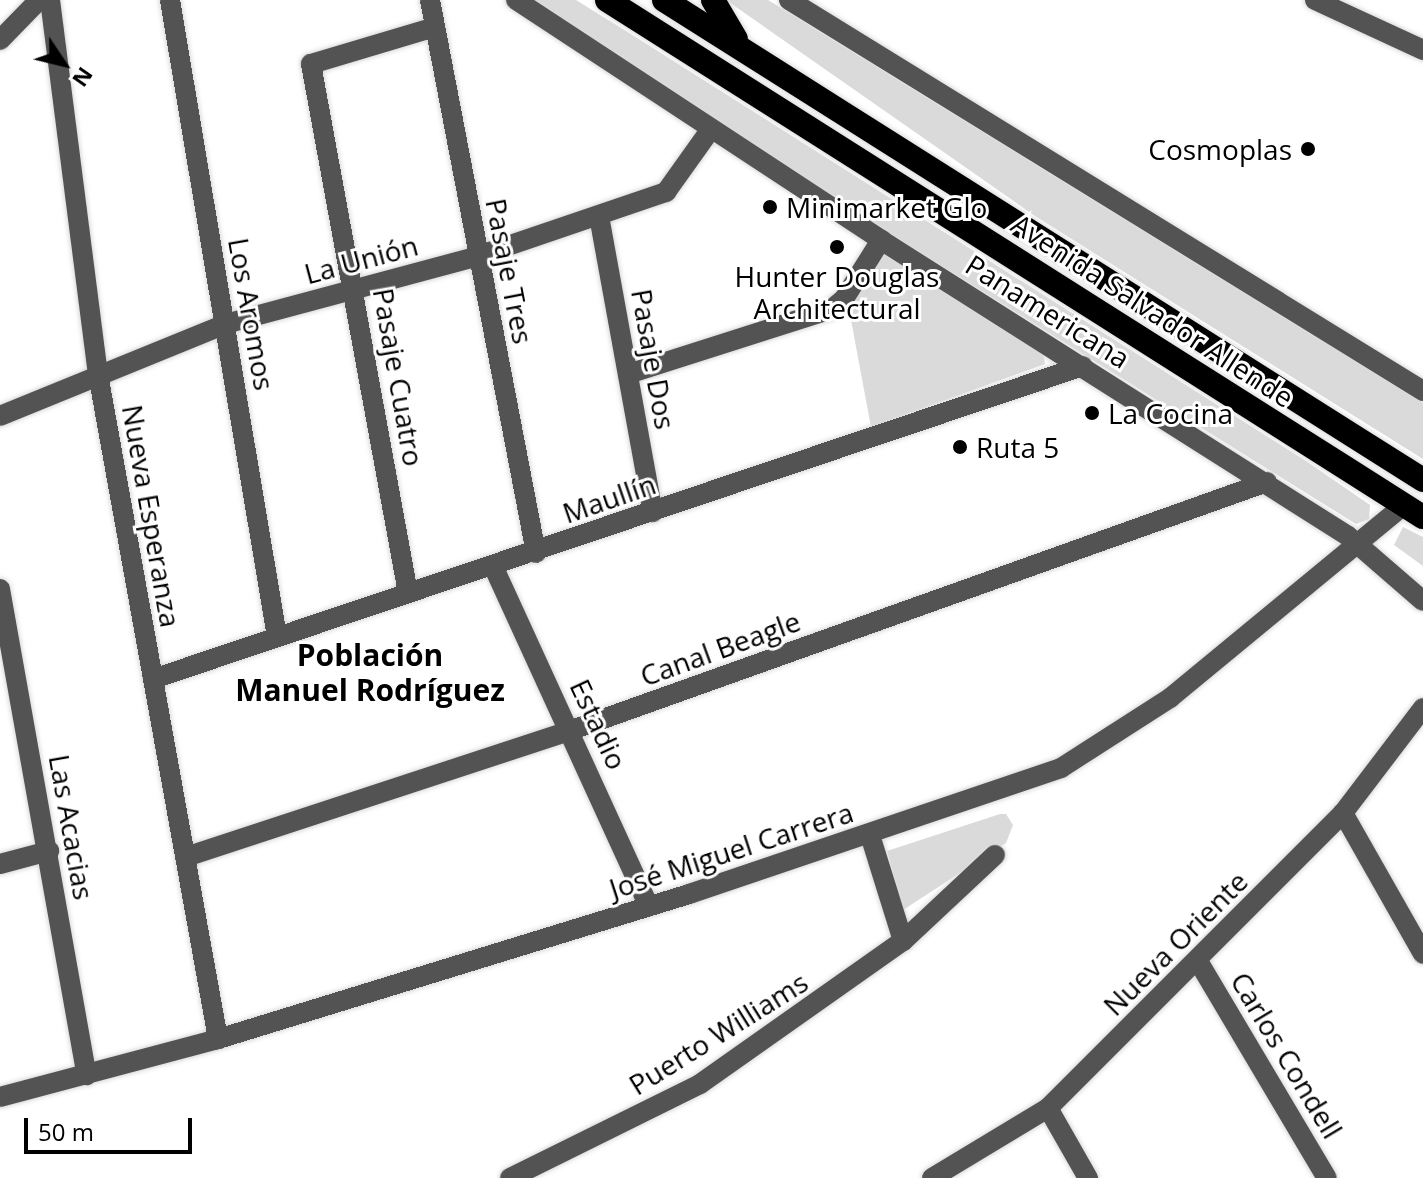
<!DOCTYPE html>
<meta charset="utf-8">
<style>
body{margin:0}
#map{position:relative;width:1423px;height:1178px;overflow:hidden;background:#fff;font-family:"Open Sans",sans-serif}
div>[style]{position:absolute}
.green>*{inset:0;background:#dadada}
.roads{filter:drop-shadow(0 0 2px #dbdbdb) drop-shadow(0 0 2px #dbdbdb)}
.minor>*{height:20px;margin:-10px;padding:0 10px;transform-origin:10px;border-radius:10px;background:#535353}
.highway>*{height:24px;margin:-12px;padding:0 12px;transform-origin:12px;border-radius:12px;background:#000}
.dots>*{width:22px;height:22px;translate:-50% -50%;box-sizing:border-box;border:4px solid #fff;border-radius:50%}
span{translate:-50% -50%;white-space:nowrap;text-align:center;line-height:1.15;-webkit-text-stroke:6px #fff;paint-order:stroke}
.poi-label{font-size:28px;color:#000}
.right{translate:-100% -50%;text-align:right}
.left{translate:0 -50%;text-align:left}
.street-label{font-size:28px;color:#000}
.neighbourhood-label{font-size:30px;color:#000;font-weight:700}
.north{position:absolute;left:24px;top:24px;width:80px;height:80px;-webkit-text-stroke:6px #fff;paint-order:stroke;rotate:125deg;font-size:22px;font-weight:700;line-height:32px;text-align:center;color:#000}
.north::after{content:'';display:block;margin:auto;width:28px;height:36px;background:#000;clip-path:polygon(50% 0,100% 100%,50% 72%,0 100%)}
.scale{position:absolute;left:24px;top:1118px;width:168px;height:36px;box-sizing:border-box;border:4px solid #000;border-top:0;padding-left:10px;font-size:24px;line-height:28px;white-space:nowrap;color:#000;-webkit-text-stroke:6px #fff;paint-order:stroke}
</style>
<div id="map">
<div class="green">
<i style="clip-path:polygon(530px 0,576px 0,626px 31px,1306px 461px,1370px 505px,1369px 519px,1356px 524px,889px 233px)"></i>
<i style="clip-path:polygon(726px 0,768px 0,1423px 403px,1423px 459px,1035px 216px)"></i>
<i style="clip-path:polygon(883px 252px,1043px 352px,1045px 364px,871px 427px,848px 304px)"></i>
<i style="clip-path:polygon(1403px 527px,1423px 537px,1423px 566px,1394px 545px)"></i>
<i style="clip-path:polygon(1000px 814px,1006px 814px,1013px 825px,1006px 843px,903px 910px,887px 851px)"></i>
</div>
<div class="roads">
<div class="minor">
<i style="left:50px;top:0;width:377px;rotate:82.7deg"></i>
<i style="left:98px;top:374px;width:676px;rotate:79.77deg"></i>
<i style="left:170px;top:0;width:646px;rotate:80.46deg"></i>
<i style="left:430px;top:0;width:563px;rotate:79.15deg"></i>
<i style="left:516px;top:0;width:437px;rotate:33.3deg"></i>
<i style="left:881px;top:240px;width:553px;rotate:32.37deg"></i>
<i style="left:1348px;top:536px;width:99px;rotate:40.9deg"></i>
<i style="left:789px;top:0;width:745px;rotate:31.66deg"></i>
<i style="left:1315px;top:0;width:119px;rotate:24.8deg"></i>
<i style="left:0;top:40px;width:56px;rotate:-45.7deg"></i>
<i style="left:599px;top:216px;width:301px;rotate:79.7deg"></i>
<i style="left:628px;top:374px;width:214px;rotate:-17.7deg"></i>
<i style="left:832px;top:309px;width:16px;rotate:-40deg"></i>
<i style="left:844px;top:299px;width:70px;rotate:-57.9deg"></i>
<i style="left:0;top:416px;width:243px;rotate:-22.2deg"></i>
<i style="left:225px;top:324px;width:262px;rotate:-15deg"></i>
<i style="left:478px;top:256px;width:199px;rotate:-18.8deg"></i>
<i style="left:666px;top:192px;width:77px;rotate:-54.5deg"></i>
<i style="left:494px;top:568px;width:372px;rotate:65.4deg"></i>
<i style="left:0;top:589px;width:494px;rotate:79.9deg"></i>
<i style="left:408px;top:593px;width:538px;rotate:-100.39deg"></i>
<i style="left:311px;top:64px;width:129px;rotate:-16.6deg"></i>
<i style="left:153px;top:679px;width:981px;rotate:-18.6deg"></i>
<i style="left:1343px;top:813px;width:162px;rotate:60.4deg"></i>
<i style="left:189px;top:856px;width:403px;rotate:-18.2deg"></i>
<i style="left:572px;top:730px;width:738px;rotate:-19.64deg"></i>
<i style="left:0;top:864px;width:51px;rotate:-14.9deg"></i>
<i style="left:903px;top:941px;width:126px;rotate:-43.1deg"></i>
<i style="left:1198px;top:961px;width:252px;rotate:59.3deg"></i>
<i style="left:0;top:1097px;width:226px;rotate:-14.9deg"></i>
<i style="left:218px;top:1039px;width:493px;rotate:-17.1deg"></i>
<i style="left:689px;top:894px;width:393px;rotate:-18.7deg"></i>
<i style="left:1061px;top:768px;width:130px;rotate:-32.7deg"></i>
<i style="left:1170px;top:698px;width:303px;rotate:-39.5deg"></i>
<i style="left:1048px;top:1108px;width:81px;rotate:60.3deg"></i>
<i style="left:510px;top:1178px;width:212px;rotate:-26.3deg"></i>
<i style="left:700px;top:1084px;width:248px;rotate:-35.2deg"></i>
<i style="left:903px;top:941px;width:111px;rotate:-107.3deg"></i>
<i style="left:932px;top:1178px;width:135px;rotate:-31.1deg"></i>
<i style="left:1048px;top:1108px;width:417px;rotate:-45deg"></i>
<i style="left:1343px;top:813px;width:132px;rotate:-52.7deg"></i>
</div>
<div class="highway">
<i style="left:607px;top:0;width:966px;rotate:32.36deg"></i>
<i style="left:664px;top:0;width:898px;rotate:32.31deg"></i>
<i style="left:713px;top:0;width:45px;rotate:59.5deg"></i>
</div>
</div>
<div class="dots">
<i style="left:1308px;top:149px;background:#000"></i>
<i style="left:770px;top:207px;background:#000"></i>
<i style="left:837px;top:247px;background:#000"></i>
<i style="left:1092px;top:413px;background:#000"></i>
<i style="left:960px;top:447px;background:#000"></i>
</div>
<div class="poi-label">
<span class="right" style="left:1292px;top:149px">Cosmoplas</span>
<span class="left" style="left:786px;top:207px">Minimarket Glo</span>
<span style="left:837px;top:292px">Hunter Douglas<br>Architectural</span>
<span class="left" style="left:1108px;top:413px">La Cocina</span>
<span class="left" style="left:976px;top:447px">Ruta 5</span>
</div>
<div class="street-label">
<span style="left:361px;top:259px;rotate:-15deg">La Unión</span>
<span style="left:510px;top:271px;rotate:79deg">Pasaje Tres</span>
<span style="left:1153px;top:310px;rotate:33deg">Avenida Salvador Allende</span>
<span style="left:1048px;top:311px;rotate:32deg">Panamericana</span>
<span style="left:252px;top:314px;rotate:80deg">Los Aromos</span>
<span style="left:654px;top:359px;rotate:80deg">Pasaje Dos</span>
<span style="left:399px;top:377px;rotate:80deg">Pasaje Cuatro</span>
<span style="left:609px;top:498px;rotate:-19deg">Maullín</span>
<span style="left:152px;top:516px;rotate:80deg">Nueva Esperanza</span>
<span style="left:720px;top:648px;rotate:-20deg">Canal Beagle</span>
<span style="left:599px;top:724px;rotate:65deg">Estadio</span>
<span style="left:72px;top:827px;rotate:80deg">Las Acacias</span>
<span style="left:731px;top:850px;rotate:-18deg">José Miguel Carrera</span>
<span style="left:1175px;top:943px;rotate:-45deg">Nueva Oriente</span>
<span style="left:718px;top:1033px;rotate:-32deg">Puerto Williams</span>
<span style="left:1287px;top:1055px;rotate:59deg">Carlos Condell</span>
</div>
<div class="neighbourhood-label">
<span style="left:370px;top:672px">Población<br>Manuel Rodríguez</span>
</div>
<div class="north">N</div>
<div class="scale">50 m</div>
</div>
